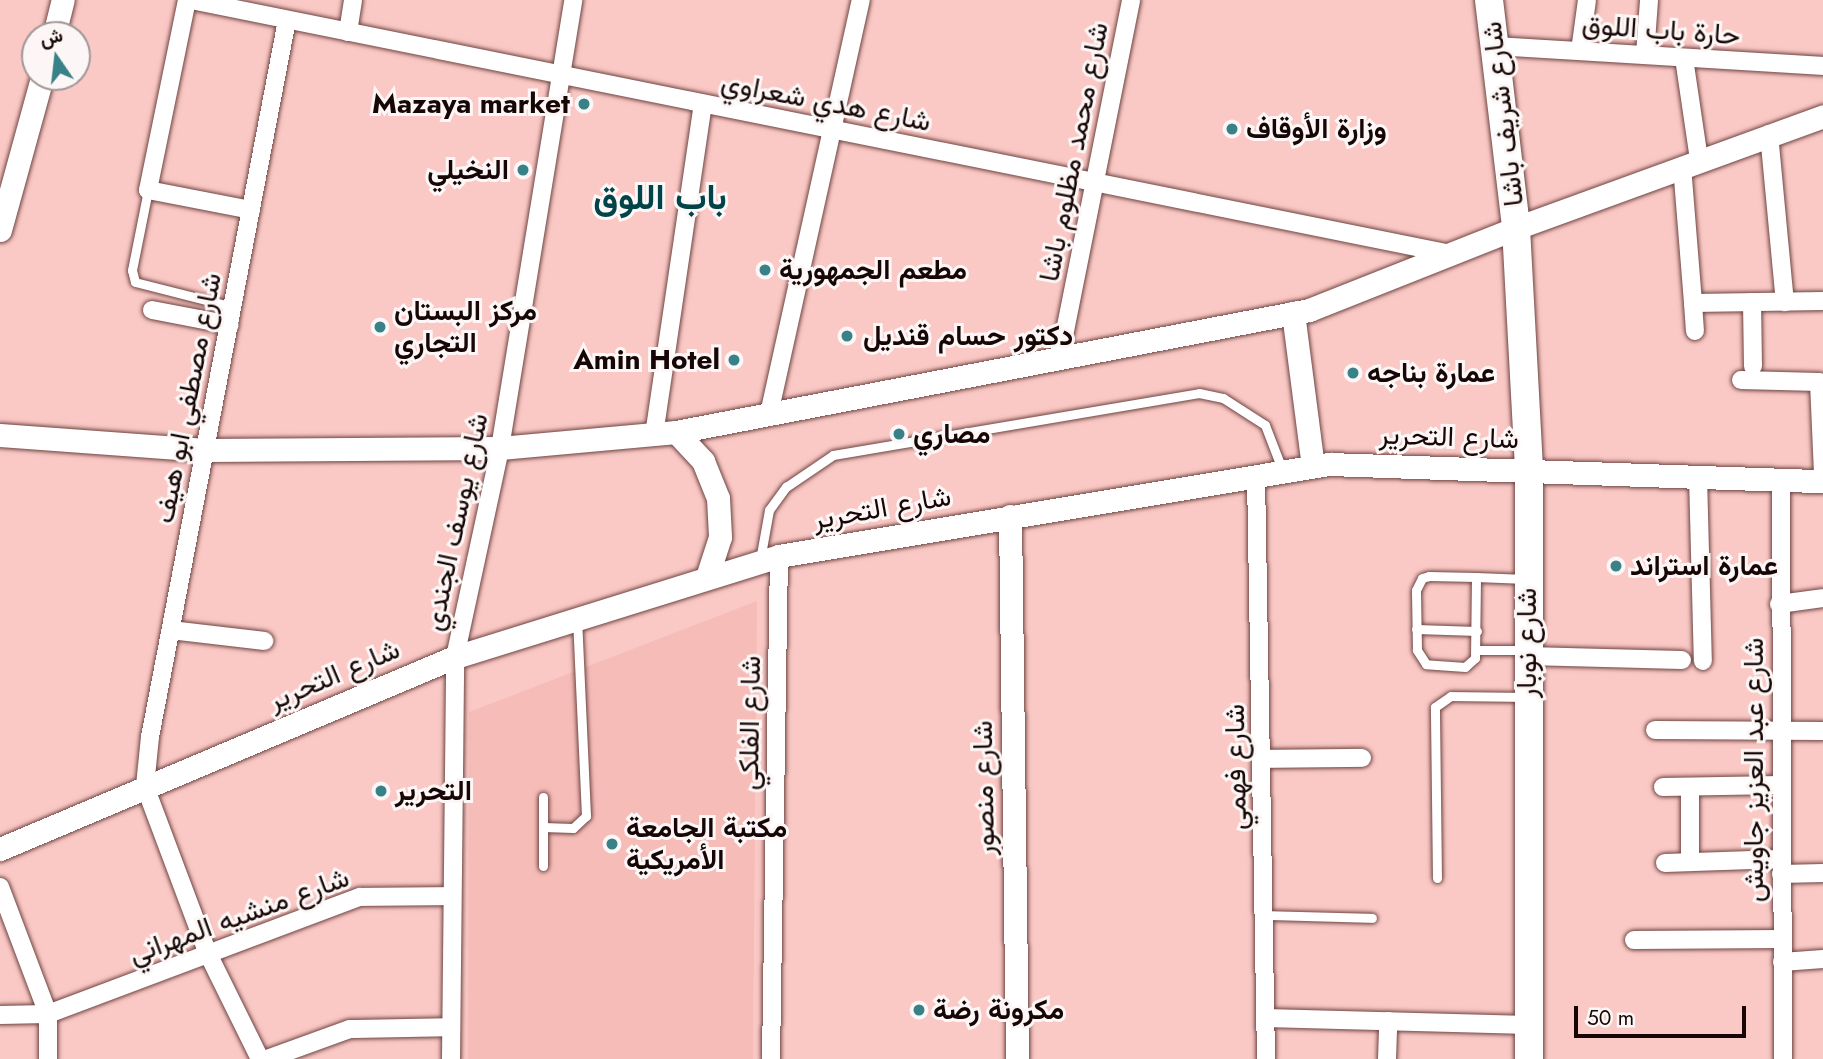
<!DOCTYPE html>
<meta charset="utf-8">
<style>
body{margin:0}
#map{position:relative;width:1823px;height:1059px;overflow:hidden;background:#fbc9c5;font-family:Jost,Vazirmatn,sans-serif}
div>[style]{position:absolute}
.built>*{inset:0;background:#f6bcb8}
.roads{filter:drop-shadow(0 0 2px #6e4442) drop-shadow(0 0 2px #6e4442)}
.service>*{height:9px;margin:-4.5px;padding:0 4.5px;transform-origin:4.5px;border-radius:4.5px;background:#fff}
.minor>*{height:18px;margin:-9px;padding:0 9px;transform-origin:9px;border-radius:9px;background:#fff}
.tertiary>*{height:23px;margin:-11.5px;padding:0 11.5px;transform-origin:11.5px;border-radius:11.5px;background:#fff}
.primary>*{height:28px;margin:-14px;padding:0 14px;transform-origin:14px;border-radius:14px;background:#fff}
.dots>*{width:19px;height:19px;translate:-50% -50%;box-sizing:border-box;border:4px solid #fcf7f6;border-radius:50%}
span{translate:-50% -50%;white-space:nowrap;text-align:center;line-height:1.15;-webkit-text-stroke:6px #fcf7f6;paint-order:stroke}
.street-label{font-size:28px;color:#160706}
.poi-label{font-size:28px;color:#160706;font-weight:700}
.right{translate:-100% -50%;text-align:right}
.left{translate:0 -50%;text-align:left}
.district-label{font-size:35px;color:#004348;font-weight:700}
.north{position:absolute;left:21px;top:21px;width:70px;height:70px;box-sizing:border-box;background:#fcf7f6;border:2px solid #a09796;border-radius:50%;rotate:346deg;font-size:19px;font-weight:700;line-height:28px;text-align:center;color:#160706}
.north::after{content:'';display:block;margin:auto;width:24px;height:32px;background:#398188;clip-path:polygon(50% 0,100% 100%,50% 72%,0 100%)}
.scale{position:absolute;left:1574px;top:1006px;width:172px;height:32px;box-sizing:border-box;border:4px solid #160706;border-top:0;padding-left:9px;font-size:21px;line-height:24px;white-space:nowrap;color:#160706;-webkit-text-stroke:5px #fcf7f6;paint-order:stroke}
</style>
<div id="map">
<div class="built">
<i style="clip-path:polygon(757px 601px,753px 1059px,468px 1059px,469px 712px)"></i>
</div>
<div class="roads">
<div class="service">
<i style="left:148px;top:190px;width:82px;rotate:101.3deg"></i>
<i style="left:132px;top:270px;width:12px;rotate:76deg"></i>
<i style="left:135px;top:282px;width:101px;rotate:14.3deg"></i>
<i style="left:760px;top:560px;width:51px;rotate:-79.8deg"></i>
<i style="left:769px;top:510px;width:29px;rotate:-54deg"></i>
<i style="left:786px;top:487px;width:57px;rotate:-34.2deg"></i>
<i style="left:833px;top:455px;width:371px;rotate:-9.6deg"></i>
<i style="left:1199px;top:393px;width:25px;rotate:12deg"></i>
<i style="left:1223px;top:398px;width:50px;rotate:32.7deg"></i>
<i style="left:1265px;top:425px;width:47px;rotate:68.9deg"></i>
<i style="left:1476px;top:577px;width:81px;rotate:90.7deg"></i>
<i style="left:1475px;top:658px;width:13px;rotate:138deg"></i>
<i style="left:1465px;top:667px;width:39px;rotate:-176deg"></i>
<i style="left:1426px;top:664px;width:17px;rotate:-123deg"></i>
<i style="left:1417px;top:650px;width:60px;rotate:-91deg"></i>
<i style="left:1416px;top:590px;width:13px;rotate:-63deg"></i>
<i style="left:1422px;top:578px;width:7px;rotate:-16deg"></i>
<i style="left:1429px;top:576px;width:47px;rotate:1.2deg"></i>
<i style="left:1476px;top:577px;width:50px;rotate:2.3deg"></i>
<i style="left:1416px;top:629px;width:61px;rotate:1.9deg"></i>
<i style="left:1478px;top:650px;width:47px"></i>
<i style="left:543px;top:827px;width:30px;rotate:2deg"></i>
<i style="left:573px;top:828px;width:18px;rotate:-43deg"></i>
<i style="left:586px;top:816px;width:195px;rotate:-92.6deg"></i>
<i style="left:543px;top:866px;width:69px;rotate:-90deg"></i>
<i style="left:1437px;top:878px;width:171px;rotate:-90.7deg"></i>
<i style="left:1435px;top:707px;width:19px;rotate:-35deg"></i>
<i style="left:1451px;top:696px;width:74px;rotate:0.8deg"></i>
<i style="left:1265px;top:915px;width:107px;rotate:1.6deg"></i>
</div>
<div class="minor">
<i style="left:187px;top:0;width:194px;rotate:101.6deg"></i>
<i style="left:148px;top:190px;width:105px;rotate:11deg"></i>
<i style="left:191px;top:0;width:1285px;rotate:11.4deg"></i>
<i style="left:348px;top:32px;width:32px;rotate:-81deg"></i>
<i style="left:1496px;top:46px;width:328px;rotate:3.5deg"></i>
<i style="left:1580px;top:51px;width:51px;rotate:-82.2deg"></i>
<i style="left:1645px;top:55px;width:55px;rotate:-85.8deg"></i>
<i style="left:1684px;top:58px;width:103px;rotate:81.6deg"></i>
<i style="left:1769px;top:134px;width:169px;rotate:84.6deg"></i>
<i style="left:1682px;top:166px;width:137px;rotate:85.4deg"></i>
<i style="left:1693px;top:303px;width:130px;rotate:-0.9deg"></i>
<i style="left:1752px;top:302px;width:64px;rotate:89.1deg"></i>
<i style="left:1693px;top:303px;width:28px;rotate:86deg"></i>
<i style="left:152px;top:310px;width:79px;rotate:10.9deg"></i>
<i style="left:1060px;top:356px;width:363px;rotate:-78.7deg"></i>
<i style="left:1741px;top:380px;width:78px;rotate:1.5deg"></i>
<i style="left:1819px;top:382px;width:90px;rotate:87.5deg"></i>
<i style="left:769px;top:414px;width:424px;rotate:-77.5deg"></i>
<i style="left:654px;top:435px;width:335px;rotate:-81.6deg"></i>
<i style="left:1256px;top:475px;width:584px;rotate:89.02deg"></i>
<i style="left:1698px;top:476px;width:185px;rotate:88.5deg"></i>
<i style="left:1781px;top:480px;width:579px;rotate:89.8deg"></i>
<i style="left:1779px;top:604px;width:44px;rotate:-7.8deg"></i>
<i style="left:171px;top:630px;width:94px;rotate:6.7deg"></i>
<i style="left:1527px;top:656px;width:155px;rotate:1.5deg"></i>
<i style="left:1655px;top:730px;width:168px;rotate:0.3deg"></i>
<i style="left:1262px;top:759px;width:100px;rotate:-0.6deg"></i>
<i style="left:1663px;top:787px;width:118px;rotate:-1deg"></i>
<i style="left:1690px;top:787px;width:75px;rotate:90deg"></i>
<i style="left:1665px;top:863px;width:116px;rotate:-2deg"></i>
<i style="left:1781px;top:874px;width:42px;rotate:-1.4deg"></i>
<i style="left:0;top:887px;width:136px;rotate:69.3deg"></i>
<i style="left:48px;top:1014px;width:45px;rotate:90deg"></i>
<i style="left:1634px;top:940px;width:148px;rotate:-0.4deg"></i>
<i style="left:1782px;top:962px;width:41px;rotate:-4.2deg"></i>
<i style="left:0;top:1015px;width:48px;rotate:-1.2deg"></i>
<i style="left:48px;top:1014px;width:333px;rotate:-20.6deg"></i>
<i style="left:360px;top:897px;width:92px;rotate:-0.6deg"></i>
<i style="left:1265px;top:1018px;width:264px;rotate:1.5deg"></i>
<i style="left:260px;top:1059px;width:117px;rotate:-116.3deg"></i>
<i style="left:208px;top:954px;width:179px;rotate:-110.6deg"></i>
<i style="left:145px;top:786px;width:49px;rotate:-84.2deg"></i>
<i style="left:150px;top:737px;width:730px;rotate:-79.18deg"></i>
<i style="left:267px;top:1059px;width:88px;rotate:-19.9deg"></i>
<i style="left:350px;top:1029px;width:101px;rotate:-1.1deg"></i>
<i style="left:451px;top:1059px;width:402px;rotate:-89.4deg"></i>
<i style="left:455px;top:657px;width:214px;rotate:-77.8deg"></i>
<i style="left:500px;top:448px;width:454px;rotate:-80.7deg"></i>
<i style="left:771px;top:1059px;width:503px;rotate:-89.09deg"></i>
<i style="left:1387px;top:1059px;width:38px;rotate:-88deg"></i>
</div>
<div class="tertiary">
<i style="left:54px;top:35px;width:36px;rotate:-76deg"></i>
<i style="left:0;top:230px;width:159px;rotate:-74.6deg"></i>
<i style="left:1293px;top:313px;width:154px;rotate:82.6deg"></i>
<i style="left:676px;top:432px;width:40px;rotate:47deg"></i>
<i style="left:703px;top:461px;width:40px;rotate:68deg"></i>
<i style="left:718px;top:498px;width:39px;rotate:87deg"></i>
<i style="left:720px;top:537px;width:40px;rotate:108deg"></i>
<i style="left:0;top:435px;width:206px;rotate:4.2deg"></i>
<i style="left:205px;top:450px;width:295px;rotate:-0.4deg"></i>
<i style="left:500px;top:448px;width:177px;rotate:-5.2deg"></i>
<i style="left:676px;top:432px;width:645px;rotate:-10.91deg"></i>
<i style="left:1309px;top:310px;width:223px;rotate:-21.6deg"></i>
<i style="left:1516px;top:228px;width:327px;rotate:-20deg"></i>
<i style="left:1010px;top:516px;width:543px;rotate:89.26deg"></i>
<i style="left:0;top:849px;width:494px;rotate:-22.9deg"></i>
<i style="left:455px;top:657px;width:339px;rotate:-17.3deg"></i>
<i style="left:779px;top:556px;width:558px;rotate:-9.5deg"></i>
<i style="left:1329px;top:464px;width:494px;rotate:2deg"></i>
</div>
<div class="primary">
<i style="left:1489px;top:0;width:230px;rotate:83.2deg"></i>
<i style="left:1516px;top:228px;width:242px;rotate:86.9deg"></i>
<i style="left:1529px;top:470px;width:589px;rotate:90deg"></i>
</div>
</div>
<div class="dots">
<i style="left:584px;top:104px;background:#398188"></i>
<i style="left:1232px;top:129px;background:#398188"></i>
<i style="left:523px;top:170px;background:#398188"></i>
<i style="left:765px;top:270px;background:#398188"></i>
<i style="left:380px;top:327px;background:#398188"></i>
<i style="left:847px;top:336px;background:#398188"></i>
<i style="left:734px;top:360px;background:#398188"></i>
<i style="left:1353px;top:373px;background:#398188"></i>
<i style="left:899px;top:434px;background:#398188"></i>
<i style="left:1616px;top:566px;background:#398188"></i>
<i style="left:381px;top:791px;background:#398188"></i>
<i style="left:612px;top:844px;background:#398188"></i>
<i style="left:919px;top:1010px;background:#398188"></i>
</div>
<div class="street-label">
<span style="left:1661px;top:30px;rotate:4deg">حارة باب اللوق</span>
<span style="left:826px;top:102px;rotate:11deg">شارع هدي شعراوي</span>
<span style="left:1503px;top:114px;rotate:-97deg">شارع شريف باشا</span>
<span style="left:1074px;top:152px;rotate:-79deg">شارع محمد مظلوم باشا</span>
<span style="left:188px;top:398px;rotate:-79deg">شارع مصطفي ابو هيف</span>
<span style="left:1449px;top:437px;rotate:2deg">شارع التحرير</span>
<span style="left:882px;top:508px;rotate:-10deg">شارع التحرير</span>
<span style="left:456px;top:522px;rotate:-78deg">شارع يوسف الجندي</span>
<span style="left:1527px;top:643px;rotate:-90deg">شارع نوبار</span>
<span style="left:334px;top:675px;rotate:-23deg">شارع التحرير</span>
<span style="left:750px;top:723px;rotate:-89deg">شارع الفلكي</span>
<span style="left:1236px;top:767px;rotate:-91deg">شارع فهمي</span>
<span style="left:1754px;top:770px;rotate:-90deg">شارع عبد العزيز جاويش</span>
<span style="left:984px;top:788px;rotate:-91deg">شارع منصور</span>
<span style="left:239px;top:916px;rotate:-20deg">شارع منشيه المهراني</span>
</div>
<div class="poi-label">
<span class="right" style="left:570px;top:104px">Mazaya market</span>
<span class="left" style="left:1246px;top:129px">وزارة الأوقاف</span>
<span class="right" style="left:509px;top:170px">النخيلي</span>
<span class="left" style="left:779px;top:270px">مطعم الجمهورية</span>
<span class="left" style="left:394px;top:327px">مركز البستان<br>التجاري</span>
<span class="left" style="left:863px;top:336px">دكتور حسام قنديل</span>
<span class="right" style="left:720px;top:360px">Amin Hotel</span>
<span class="left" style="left:1367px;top:373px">عمارة بناجه</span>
<span class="left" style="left:913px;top:434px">مصاري</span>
<span class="left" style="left:1630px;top:566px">عمارة استراند</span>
<span class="left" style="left:395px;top:791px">التحرير</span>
<span class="left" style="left:626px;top:844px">مكتبة الجامعة<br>الأمريكية</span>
<span class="left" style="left:933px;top:1010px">مكرونة رضة</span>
</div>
<div class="district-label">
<span style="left:660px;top:197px">باب اللوق</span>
</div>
<div class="north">ش</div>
<div class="scale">50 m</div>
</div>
